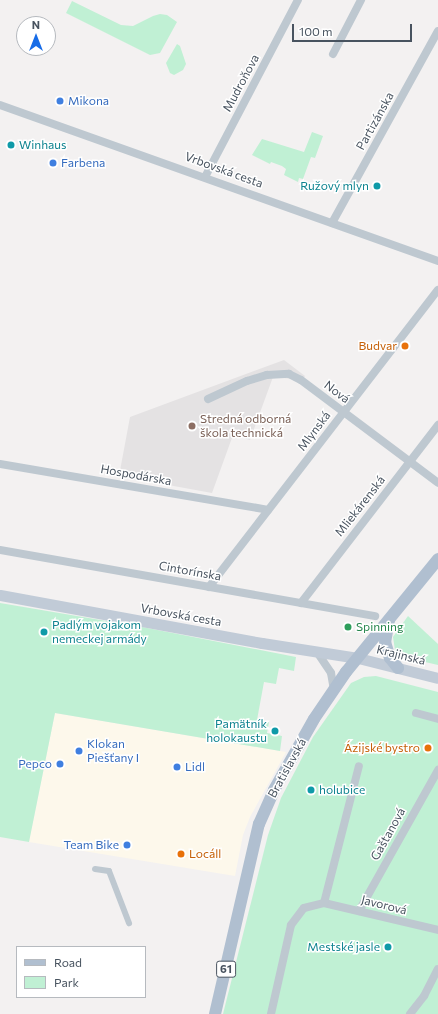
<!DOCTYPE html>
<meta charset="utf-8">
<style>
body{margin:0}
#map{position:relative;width:438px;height:1014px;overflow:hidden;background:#f3f1f1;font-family:Commissioner,sans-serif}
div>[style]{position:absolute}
.commercial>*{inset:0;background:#fdf8eb}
.education>*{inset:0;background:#e4e2e3}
.green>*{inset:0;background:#c0f0d4}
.pedestrian>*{height:6px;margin:-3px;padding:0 3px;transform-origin:3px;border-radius:3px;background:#bec8d0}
.minor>*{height:8px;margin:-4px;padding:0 4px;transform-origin:4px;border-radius:4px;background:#bec8d0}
.secondary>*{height:11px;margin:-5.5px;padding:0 5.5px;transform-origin:5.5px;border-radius:5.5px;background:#c1cbd7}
.primary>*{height:12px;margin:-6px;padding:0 6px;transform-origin:6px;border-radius:6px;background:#b0bfd0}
.dots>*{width:11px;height:11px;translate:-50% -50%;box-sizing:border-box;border:2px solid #fff;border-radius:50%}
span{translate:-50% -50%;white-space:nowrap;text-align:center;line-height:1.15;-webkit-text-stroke:3px #fff;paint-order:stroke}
.shield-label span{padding:1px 3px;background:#fff;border:1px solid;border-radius:3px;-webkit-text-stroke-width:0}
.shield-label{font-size:11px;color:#48535f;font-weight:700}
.street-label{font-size:12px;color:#48535f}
.shop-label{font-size:12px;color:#366cbe}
.left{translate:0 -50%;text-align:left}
.right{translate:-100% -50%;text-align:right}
.culture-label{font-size:12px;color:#0d838f}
.food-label{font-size:12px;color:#c56008}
.education-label{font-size:12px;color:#785e54}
.leisure-label{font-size:12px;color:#27864d}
.legend{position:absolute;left:16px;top:946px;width:130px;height:52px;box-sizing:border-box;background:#fff;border:1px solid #b6babf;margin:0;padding:5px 7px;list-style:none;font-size:12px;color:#48535f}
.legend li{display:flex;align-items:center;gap:8px;height:20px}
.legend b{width:20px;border:1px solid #b6babf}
.north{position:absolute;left:16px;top:16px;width:40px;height:40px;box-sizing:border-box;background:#fff;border:1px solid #b6babf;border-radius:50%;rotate:0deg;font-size:11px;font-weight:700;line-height:16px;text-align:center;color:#48535f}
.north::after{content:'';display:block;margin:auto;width:14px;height:18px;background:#176ce7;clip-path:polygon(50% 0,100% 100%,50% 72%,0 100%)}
.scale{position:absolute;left:292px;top:24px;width:120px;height:18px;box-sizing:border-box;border:2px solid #48535f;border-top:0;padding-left:5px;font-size:12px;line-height:14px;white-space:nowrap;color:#48535f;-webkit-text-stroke:3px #fff;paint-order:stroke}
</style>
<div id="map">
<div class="commercial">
<i style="clip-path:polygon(55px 713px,286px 752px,250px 817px,243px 835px,235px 876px,29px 842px)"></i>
</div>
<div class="education">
<i style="clip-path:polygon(284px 360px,305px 376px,300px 383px,293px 379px,273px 377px,250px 440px,233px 435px,212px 493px,119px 476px,130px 417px)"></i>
</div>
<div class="green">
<i style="clip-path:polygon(72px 1px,121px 25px,133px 26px,153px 16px,160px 14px,167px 15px,177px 22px,160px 53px,150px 55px,66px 13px)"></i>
<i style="clip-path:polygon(177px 44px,180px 46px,186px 64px,183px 70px,174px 75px,170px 73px,166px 63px)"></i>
<i style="clip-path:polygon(312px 132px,323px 136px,315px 158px,311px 157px,303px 179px,299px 178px,298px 182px,284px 175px,286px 169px,282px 166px,271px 162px,270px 164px,252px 155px,262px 139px,304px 152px)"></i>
<i style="clip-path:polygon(0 603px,142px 627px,296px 657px,294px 671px,279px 668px,276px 684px,264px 682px,257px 720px,269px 722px,267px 733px,282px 736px,280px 751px,55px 713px,29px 842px,0 837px)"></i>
<i style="clip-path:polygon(408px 616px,438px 644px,438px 665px,412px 659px,399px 654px,395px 650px,393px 637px)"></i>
<i style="clip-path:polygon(376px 676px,438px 692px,438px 1014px,223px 1014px,268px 835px,281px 798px,313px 737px,351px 683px,364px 677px)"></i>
</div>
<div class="pedestrian">
<i style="left:95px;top:869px;width:14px;rotate:8deg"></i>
<i style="left:109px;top:871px;width:56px;rotate:69deg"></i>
</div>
<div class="minor">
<i style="left:333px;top:54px;width:61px;rotate:-62.6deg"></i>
<i style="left:0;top:105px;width:465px;rotate:19.6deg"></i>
<i style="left:205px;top:177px;width:200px;rotate:-62.3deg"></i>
<i style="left:332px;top:223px;width:219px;rotate:-61.1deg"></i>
<i style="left:208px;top:399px;width:43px;rotate:-24.8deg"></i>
<i style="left:247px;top:381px;width:21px;rotate:-17deg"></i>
<i style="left:267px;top:375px;width:22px;rotate:-3deg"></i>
<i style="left:289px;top:374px;width:13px;rotate:27deg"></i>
<i style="left:301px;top:380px;width:171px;rotate:36.9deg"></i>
<i style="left:0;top:464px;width:272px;rotate:9.7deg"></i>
<i style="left:0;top:550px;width:381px;rotate:10deg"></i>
<i style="left:209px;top:587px;width:375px;rotate:-52.4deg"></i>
<i style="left:301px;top:603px;width:225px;rotate:-52.4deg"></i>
<i style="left:317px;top:652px;width:25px;rotate:56deg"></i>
<i style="left:331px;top:673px;width:17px;rotate:80deg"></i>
<i style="left:416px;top:713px;width:23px;rotate:15deg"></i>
<i style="left:324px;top:903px;width:117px;rotate:13.3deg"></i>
<i style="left:359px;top:911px;width:162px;rotate:-60.7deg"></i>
<i style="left:271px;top:1014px;width:91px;rotate:-77.3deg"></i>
<i style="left:291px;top:925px;width:21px;rotate:-53deg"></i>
<i style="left:304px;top:908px;width:21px;rotate:-14deg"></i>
<i style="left:324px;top:903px;width:141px;rotate:-75.7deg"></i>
<i style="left:410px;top:1014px;width:23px;rotate:-52deg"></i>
<i style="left:424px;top:996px;width:30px;rotate:-63deg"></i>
</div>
<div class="secondary">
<i style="left:0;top:595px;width:266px;rotate:10.4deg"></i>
<i style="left:262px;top:643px;width:97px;rotate:8.9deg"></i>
<i style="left:358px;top:658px;width:82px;rotate:14deg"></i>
</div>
<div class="primary">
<i style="left:389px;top:620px;width:22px;rotate:100deg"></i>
<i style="left:385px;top:642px;width:17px;rotate:73deg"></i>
<i style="left:390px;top:658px;width:13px;rotate:51deg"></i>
<i style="left:215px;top:1014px;width:195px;rotate:-77deg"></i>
<i style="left:259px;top:824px;width:37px;rotate:-66deg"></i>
<i style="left:274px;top:790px;width:81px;rotate:-60.6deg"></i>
<i style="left:314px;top:719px;width:57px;rotate:-55.8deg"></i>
<i style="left:346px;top:672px;width:146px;rotate:-50.8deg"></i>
</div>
<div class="dots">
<i style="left:60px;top:101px;background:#3f7fe0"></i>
<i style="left:11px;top:145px;background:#0f9aa8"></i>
<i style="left:53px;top:163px;background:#3f7fe0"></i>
<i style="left:377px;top:186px;background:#0f9aa8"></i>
<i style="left:405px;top:346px;background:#e8710a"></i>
<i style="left:192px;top:426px;background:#8d6e63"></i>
<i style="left:348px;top:627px;background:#2e9e5b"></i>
<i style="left:44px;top:632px;background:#0f9aa8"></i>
<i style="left:275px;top:731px;background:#0f9aa8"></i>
<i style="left:428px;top:748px;background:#e8710a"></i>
<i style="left:79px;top:751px;background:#3f7fe0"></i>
<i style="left:60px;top:764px;background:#3f7fe0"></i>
<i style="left:177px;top:767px;background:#3f7fe0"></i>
<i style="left:311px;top:790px;background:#0f9aa8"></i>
<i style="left:127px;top:845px;background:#3f7fe0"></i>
<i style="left:181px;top:854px;background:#e8710a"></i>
<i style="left:388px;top:947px;background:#0f9aa8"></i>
</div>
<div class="shield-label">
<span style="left:226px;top:969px">61</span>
</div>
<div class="street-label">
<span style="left:241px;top:83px;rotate:-62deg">Mudroňova</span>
<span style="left:375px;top:121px;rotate:-61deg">Partizánska</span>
<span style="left:224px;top:170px;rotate:20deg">Vrbovská cesta</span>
<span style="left:337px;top:392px;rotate:37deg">Nová</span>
<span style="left:314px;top:431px;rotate:-53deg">Mlynská</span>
<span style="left:136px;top:475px;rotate:10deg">Hospodárska</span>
<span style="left:360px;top:506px;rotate:-52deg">Mliekárenská</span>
<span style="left:190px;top:571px;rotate:10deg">Cintorínska</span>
<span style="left:181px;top:615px;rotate:10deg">Vrbovská cesta</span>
<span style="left:401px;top:655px;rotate:14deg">Krajinská</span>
<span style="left:287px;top:768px;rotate:-61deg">Bratislavská</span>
<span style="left:388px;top:834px;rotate:-61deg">Gaštanová</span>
<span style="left:384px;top:905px;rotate:14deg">Javorová</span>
</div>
<div class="shop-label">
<span class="left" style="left:68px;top:101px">Mikona</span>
<span class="left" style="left:61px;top:163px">Farbena</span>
<span class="left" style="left:87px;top:751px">Klokan<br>Piešťany I</span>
<span class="right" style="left:52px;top:764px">Pepco</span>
<span class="left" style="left:185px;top:767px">Lidl</span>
<span class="right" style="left:119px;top:845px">Team Bike</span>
</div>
<div class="culture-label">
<span class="left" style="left:19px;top:145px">Winhaus</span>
<span class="right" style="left:369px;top:186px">Ružový mlyn</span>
<span class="left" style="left:52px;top:632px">Padlým vojakom<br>nemeckej armády</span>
<span class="right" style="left:267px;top:731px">Pamätník<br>holokaustu</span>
<span class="left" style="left:319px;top:790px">holubice</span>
<span class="right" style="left:380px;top:947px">Mestské jasle</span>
</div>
<div class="food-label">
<span class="right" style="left:397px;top:346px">Budvar</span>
<span class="right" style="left:420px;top:748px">Ázijské bystro</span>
<span class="left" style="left:189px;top:854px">Locáll</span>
</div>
<div class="education-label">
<span class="left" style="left:200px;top:426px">Stredná odborná<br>škola technická</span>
</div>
<div class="leisure-label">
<span class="left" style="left:356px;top:627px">Spinning</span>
</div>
<ul class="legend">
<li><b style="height:5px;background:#b0bfd0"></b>Road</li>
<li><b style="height:11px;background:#c0f0d4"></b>Park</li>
</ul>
<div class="north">N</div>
<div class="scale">100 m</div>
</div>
